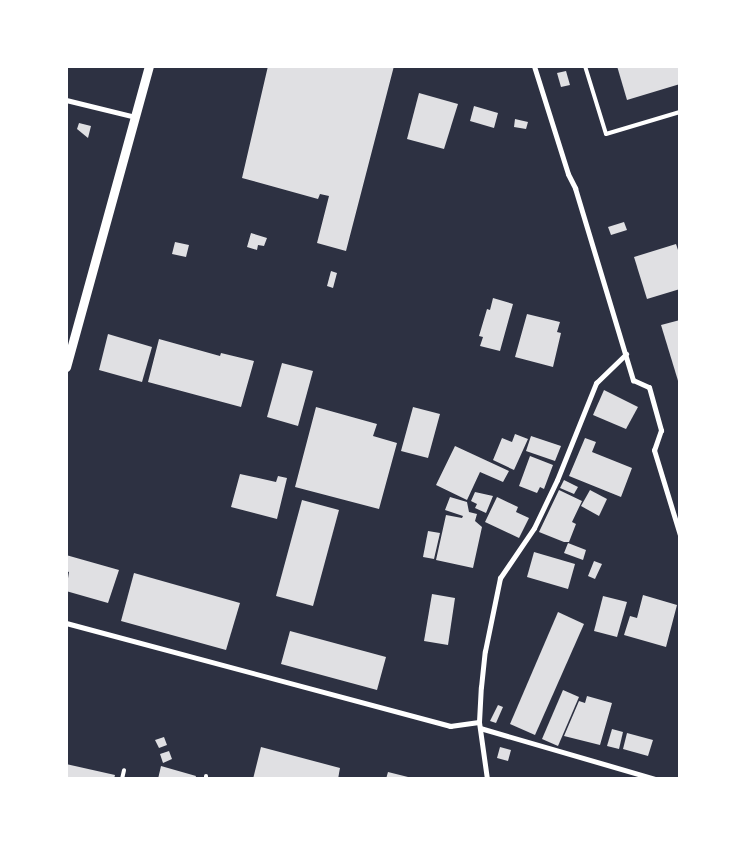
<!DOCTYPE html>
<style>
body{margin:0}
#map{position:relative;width:746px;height:845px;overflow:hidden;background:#2d3142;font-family:"IBM Plex Serif",serif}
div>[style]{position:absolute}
.building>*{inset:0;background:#e0e0e3}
.service>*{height:4px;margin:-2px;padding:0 2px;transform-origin:2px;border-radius:2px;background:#fff}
.minor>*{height:5px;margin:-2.5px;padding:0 2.5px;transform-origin:2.5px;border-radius:2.5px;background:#fff}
.tertiary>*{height:9px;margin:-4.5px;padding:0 4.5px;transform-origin:4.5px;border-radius:4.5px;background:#fff}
span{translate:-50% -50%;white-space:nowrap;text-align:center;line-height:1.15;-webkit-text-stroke:5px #fff;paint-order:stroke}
.frame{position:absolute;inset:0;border:68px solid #fff;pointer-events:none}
</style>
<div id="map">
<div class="building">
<i style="clip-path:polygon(268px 66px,394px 66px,346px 251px,317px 243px,329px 196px,320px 194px,318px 199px,242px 178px)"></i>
<i style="clip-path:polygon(617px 66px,680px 66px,680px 84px,627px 100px)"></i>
<i style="clip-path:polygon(566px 71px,570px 85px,561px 87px,557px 73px)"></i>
<i style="clip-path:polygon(419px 93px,458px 104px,444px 149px,407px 139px)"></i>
<i style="clip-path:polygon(474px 106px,498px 113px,494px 128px,470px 121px)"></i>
<i style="clip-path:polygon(515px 119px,528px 122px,526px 129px,514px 127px)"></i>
<i style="clip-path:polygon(79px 123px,91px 126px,88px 138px,77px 129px)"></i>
<i style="clip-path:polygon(624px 222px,627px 230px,611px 235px,608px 227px)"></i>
<i style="clip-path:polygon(251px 233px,267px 238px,264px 246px,258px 245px,257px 250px,247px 247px)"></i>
<i style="clip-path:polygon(175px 242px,189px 245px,186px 257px,172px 254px)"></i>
<i style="clip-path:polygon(676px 244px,680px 256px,680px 289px,647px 299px,634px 257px)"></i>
<i style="clip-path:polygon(331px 271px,337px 273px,333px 288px,327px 286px)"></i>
<i style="clip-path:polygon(493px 298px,513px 304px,500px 351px,480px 346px,483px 337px,479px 336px,487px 309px,490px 310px)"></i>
<i style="clip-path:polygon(527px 314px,560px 322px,557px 332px,561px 333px,553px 367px,515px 357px)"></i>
<i style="clip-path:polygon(680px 320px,680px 384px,679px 384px,661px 325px)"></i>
<i style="clip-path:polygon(108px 334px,152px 347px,142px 382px,99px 370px)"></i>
<i style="clip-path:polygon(159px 339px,220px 356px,221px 353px,254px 361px,241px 407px,148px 382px)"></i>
<i style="clip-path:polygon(282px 363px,313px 371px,298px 426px,267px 417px)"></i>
<i style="clip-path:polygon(604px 390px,638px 407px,626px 429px,593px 415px)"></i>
<i style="clip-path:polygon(316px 407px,377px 424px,373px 436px,397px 443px,379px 509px,295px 487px)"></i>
<i style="clip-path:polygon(413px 407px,440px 414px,428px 458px,401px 451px)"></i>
<i style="clip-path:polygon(515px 434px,528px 439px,514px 470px,493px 460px,502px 438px,512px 442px)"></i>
<i style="clip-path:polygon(531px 436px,561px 446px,555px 461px,526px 451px)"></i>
<i style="clip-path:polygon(585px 438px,596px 442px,592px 452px,632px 468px,621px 497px,569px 476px)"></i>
<i style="clip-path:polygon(455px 446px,509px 471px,503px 482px,480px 472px,467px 500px,436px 485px)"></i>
<i style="clip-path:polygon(530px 456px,553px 465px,544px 489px,540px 487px,537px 493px,519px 486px)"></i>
<i style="clip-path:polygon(240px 474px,276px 482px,278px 476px,287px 478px,277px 519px,231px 507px)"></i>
<i style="clip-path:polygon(564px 480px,578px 487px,574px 494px,560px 488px)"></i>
<i style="clip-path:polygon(559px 490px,582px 501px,572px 522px,576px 524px,569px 542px,564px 542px,539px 532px)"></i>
<i style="clip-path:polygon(590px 490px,607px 499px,599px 516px,581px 506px)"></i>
<i style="clip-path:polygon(475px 492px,493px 496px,486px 513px,475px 508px,477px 504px,471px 501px)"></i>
<i style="clip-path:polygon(450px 497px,467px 502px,469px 512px,477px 514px,475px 521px,482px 527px,473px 568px,436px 560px,446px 515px,462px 518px,463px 516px,445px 510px)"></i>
<i style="clip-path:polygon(497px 497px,518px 507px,516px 512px,529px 518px,519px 538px,485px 522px)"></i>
<i style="clip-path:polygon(302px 500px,339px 510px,313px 606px,276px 596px)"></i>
<i style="clip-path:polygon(428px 531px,440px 533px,434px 559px,423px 557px)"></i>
<i style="clip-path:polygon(568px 543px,586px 550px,583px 560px,564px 553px)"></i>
<i style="clip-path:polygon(534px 552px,575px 564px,568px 589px,527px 577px)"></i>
<i style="clip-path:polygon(66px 555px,119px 570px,108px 603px,66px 591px,69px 572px,66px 571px)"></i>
<i style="clip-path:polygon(594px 561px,602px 564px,595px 579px,588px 576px)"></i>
<i style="clip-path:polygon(134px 573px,240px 603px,226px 650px,121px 621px)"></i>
<i style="clip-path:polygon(432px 594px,455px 598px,448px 645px,424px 641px)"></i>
<i style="clip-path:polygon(643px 595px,677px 605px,666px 647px,624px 635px,630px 616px,637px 618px)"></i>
<i style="clip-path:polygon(603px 596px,627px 602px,617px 637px,594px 631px)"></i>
<i style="clip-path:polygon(558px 612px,584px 624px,535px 735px,510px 724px)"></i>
<i style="clip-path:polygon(290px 631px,386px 657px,377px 690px,281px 664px)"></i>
<i style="clip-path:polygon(563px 690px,579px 697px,558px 746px,542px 739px)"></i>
<i style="clip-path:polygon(587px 696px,612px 703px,600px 745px,564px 736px,579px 701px,585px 703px)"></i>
<i style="clip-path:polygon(498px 705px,503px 707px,496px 723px,490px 721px)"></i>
<i style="clip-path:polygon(612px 729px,623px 732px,619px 749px,607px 746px)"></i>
<i style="clip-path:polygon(627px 733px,653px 740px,648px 756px,623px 749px)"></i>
<i style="clip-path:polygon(164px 737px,167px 745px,159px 748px,155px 740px)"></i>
<i style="clip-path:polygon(261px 747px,340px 768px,338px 779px,253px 779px)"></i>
<i style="clip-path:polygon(500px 747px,511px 750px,508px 761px,497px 758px)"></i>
<i style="clip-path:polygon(169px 751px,172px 759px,163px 763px,160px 754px)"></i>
<i style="clip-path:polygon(66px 764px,115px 775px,114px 779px,66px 779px)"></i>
<i style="clip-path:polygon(161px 766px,196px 776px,195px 779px,158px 779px)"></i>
<i style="clip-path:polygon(388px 772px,412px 778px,411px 779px,386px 779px)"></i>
</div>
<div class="service">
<i style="left:585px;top:66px;width:71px;rotate:72.8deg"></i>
<i style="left:606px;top:134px;width:77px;rotate:-16.6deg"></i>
<i style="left:122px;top:779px;width:9px;rotate:-77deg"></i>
<i style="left:206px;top:779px;width:3px;rotate:-90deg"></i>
</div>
<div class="minor">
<i style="left:534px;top:66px;width:113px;rotate:72.5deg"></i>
<i style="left:568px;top:174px;width:16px;rotate:63deg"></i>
<i style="left:575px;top:188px;width:201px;rotate:73.2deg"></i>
<i style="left:633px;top:380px;width:17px;rotate:24deg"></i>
<i style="left:649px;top:387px;width:45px;rotate:74.4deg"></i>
<i style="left:661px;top:430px;width:21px;rotate:109deg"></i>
<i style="left:654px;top:450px;width:89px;rotate:73deg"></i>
<i style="left:66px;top:100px;width:71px;rotate:13.8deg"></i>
<i style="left:66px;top:623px;width:398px;rotate:15deg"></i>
<i style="left:450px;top:726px;width:29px;rotate:-8deg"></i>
<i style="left:480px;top:728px;width:182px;rotate:16.2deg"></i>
<i style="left:487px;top:779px;width:58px;rotate:-98deg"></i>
<i style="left:479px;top:722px;width:35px;rotate:-87deg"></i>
<i style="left:481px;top:687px;width:36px;rotate:-84deg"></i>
<i style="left:485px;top:651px;width:75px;rotate:-78.4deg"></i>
<i style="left:500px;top:578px;width:60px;rotate:-55.8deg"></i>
<i style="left:534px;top:528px;width:53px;rotate:-64.4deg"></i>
<i style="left:557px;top:480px;width:105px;rotate:-68.1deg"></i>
<i style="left:596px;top:383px;width:42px;rotate:-44deg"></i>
</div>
<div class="tertiary">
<i style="left:66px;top:367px;width:312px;rotate:-74.6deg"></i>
</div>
<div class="frame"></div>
</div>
